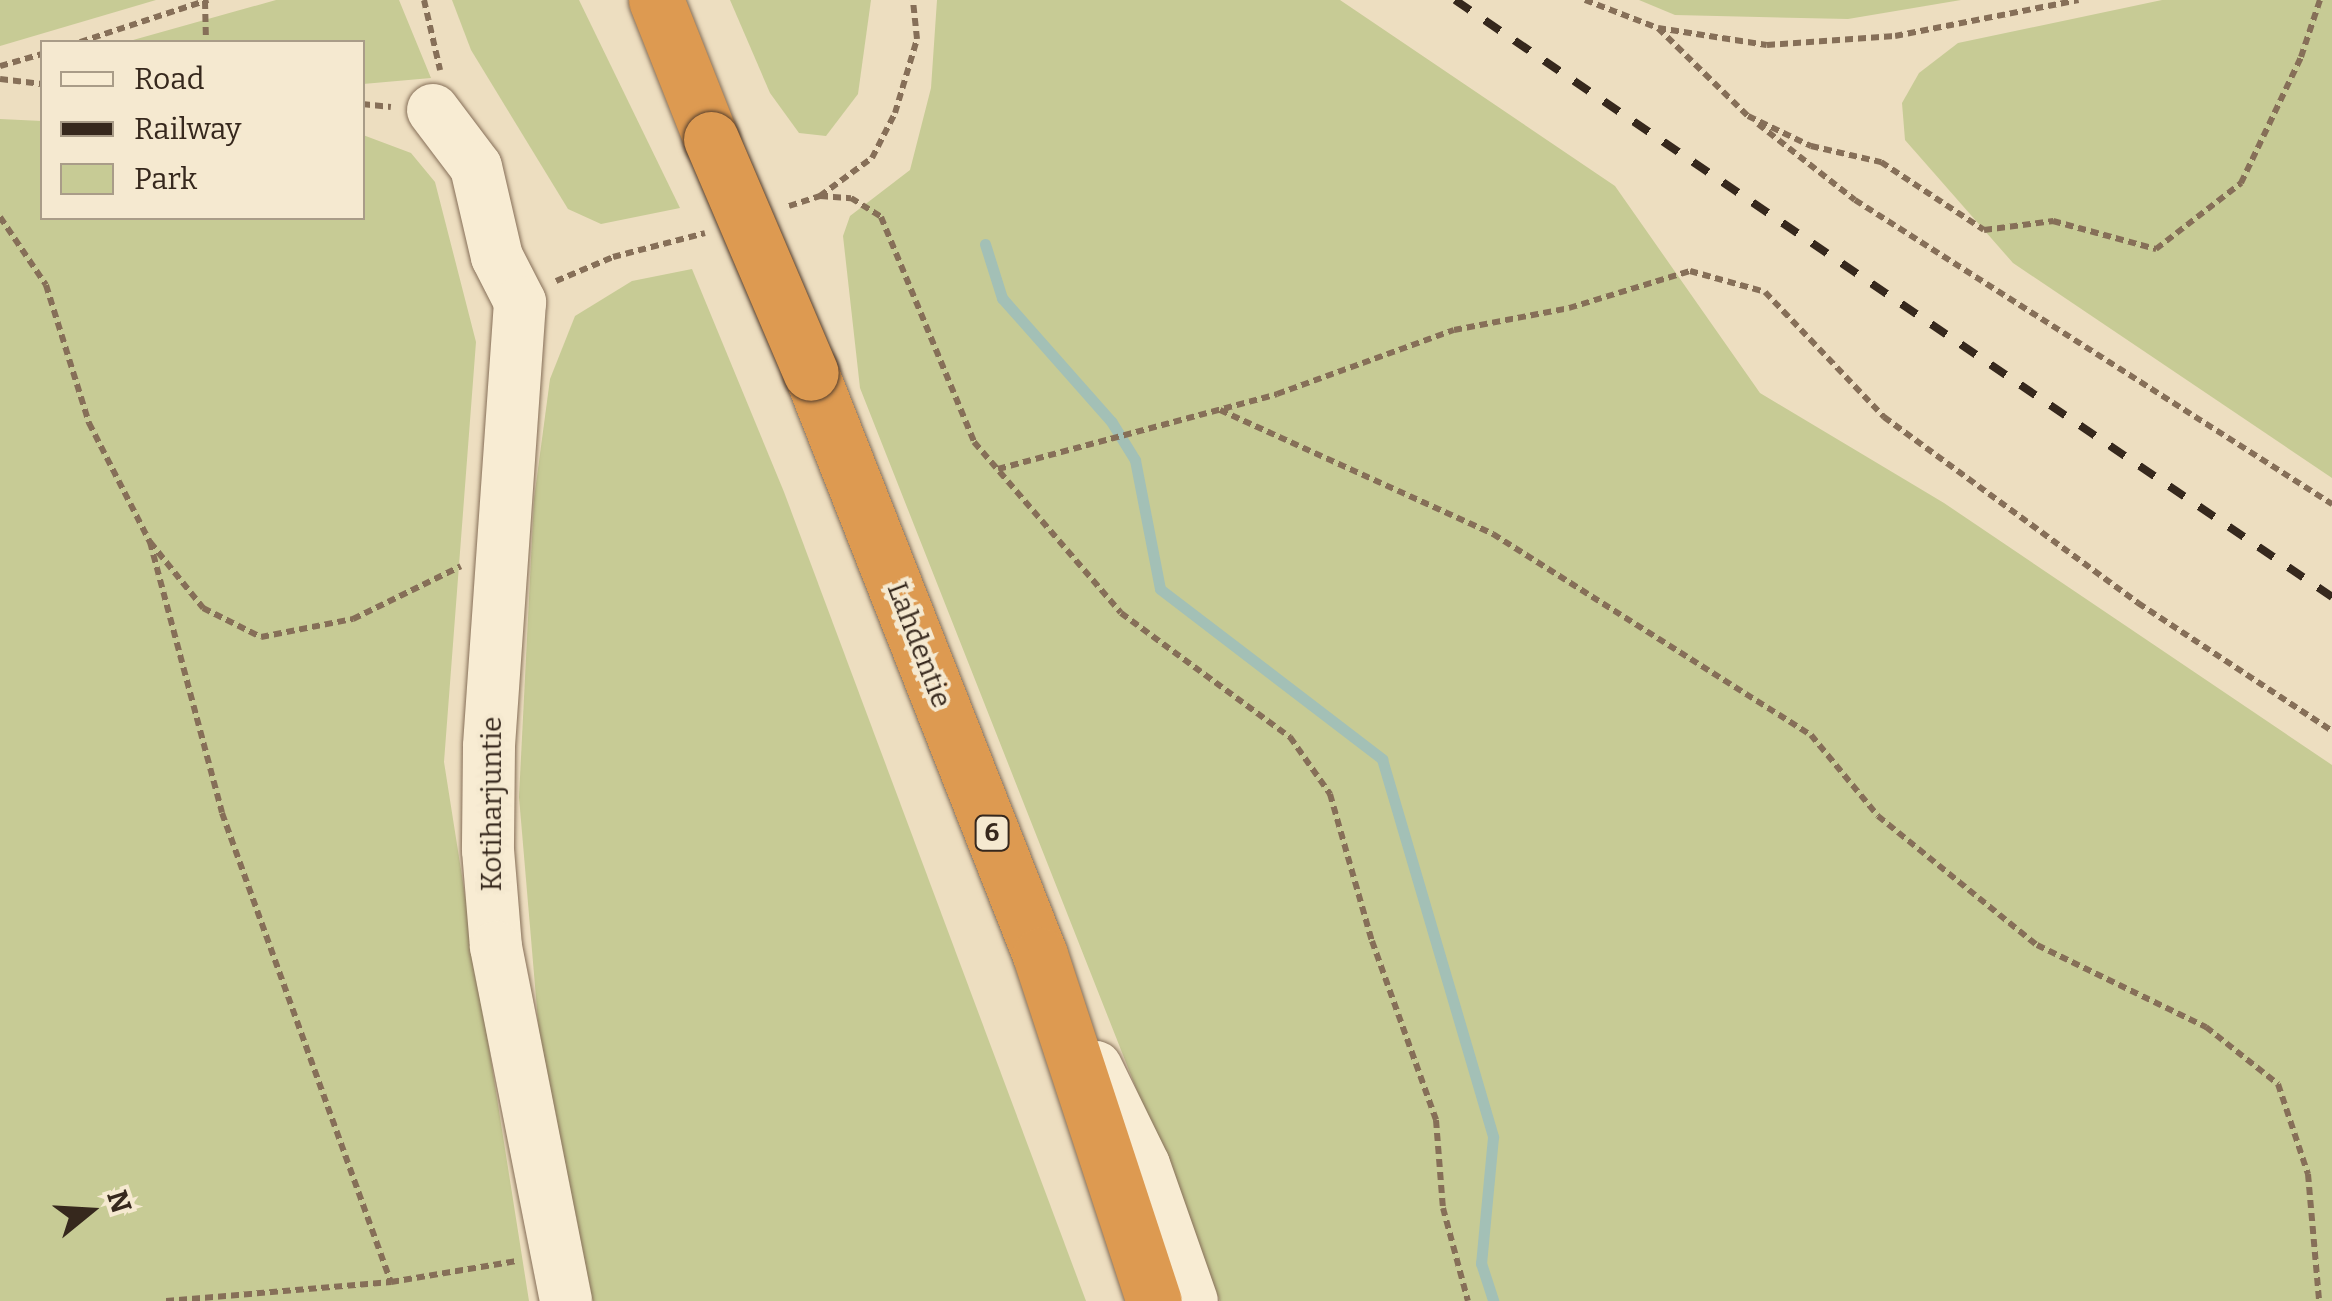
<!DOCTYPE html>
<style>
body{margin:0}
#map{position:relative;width:2332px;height:1301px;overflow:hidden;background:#eddec0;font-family:Bitter,serif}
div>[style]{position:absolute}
.green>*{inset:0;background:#c7cb95}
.stream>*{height:11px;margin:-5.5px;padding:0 5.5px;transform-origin:5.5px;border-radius:5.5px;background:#a3c0b6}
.path>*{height:6px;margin-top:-3px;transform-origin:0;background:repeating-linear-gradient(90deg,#866f58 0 8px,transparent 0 13px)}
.roads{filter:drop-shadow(0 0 2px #866f58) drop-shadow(0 0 2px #866f58)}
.minor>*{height:52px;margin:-26px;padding:0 26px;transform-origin:26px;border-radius:26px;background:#f8ecd3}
.highway>*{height:55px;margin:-27.5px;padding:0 27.5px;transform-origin:27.5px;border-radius:27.5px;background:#dd9a51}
.rail>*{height:8px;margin-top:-4px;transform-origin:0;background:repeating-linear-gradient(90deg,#36281d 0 18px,transparent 0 36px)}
.bridges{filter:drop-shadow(0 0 2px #543e2d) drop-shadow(0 0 2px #543e2d)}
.highway-bridge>*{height:55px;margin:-27.5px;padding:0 27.5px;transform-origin:27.5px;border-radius:27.5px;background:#dd9a51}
span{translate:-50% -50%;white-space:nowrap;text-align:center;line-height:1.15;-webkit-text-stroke:8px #f5e9d0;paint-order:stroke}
.shield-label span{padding:2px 8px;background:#f5e9d0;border:2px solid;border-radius:8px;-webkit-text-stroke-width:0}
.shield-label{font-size:25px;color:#36281d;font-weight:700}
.street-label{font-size:28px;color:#36281d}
.legend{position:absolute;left:40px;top:40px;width:325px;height:180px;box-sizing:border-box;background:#f5e9d0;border:2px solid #a99c88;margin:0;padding:12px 18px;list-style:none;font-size:30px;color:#36281d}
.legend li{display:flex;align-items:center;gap:20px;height:50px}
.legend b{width:50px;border:2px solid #a99c88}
.north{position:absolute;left:40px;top:1161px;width:100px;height:100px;-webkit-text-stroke:8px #f5e9d0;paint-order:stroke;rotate:72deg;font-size:28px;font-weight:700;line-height:40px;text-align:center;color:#36281d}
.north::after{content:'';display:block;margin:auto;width:35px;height:45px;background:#36281d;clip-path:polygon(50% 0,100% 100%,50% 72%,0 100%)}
</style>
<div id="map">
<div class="green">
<i style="clip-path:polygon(0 0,156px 0,0 46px)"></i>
<i style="clip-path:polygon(276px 0,399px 0,431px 78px,363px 84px,362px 42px,126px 42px)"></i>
<i style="clip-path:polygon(452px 0,579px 0,680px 208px,601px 224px,568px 209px,471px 50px)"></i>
<i style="clip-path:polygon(730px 0,871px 0,858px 94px,826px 136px,799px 133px,770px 93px)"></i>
<i style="clip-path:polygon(937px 0,1340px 0,1615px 186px,1760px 393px,1944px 503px,2332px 765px,2332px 1301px,1220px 1301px,860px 388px,843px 236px,850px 216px,910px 170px,931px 88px)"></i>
<i style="clip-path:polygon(1639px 0,1961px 0,1848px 19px,1675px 15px)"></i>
<i style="clip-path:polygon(2162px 0,2332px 0,2332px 478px,2013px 263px,1905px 140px,1902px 103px,1919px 73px,1958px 43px)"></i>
<i style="clip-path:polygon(0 119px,42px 121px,42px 218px,362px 218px,363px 135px,411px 153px,435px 182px,476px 342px,444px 762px,529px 1301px,0 1301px)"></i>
<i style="clip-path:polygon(692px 269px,784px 492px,1086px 1301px,591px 1301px,543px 1080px,519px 797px,534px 499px,550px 379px,575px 316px,632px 281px)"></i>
</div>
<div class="stream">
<i style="left:985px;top:244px;width:57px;rotate:72.5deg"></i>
<i style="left:1002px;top:298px;width:164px;rotate:48.5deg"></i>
<i style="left:1111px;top:421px;width:46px;rotate:58.4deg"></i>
<i style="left:1135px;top:460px;width:131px;rotate:79deg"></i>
<i style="left:1160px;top:589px;width:280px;rotate:37.4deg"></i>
<i style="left:1382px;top:759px;width:394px;rotate:73.6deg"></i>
<i style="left:1493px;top:1137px;width:127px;rotate:95.4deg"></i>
<i style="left:1481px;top:1263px;width:40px;rotate:72deg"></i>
</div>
<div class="path">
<i style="left:424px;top:0;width:72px;rotate:77.1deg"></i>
<i style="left:1585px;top:0;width:78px;rotate:21deg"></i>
<i style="left:1658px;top:28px;width:110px;rotate:8.9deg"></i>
<i style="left:1767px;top:45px;width:128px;rotate:-4deg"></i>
<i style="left:1895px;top:36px;width:187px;rotate:-11.1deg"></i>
<i style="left:205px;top:1px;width:41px;rotate:88.6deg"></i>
<i style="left:1658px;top:28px;width:126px;rotate:44.4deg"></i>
<i style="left:1748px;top:116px;width:70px;rotate:25.5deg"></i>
<i style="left:1811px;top:146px;width:72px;rotate:12.9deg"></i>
<i style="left:1881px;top:162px;width:123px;rotate:33.4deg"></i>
<i style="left:1984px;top:230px;width:70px;rotate:-7.4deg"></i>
<i style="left:2053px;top:221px;width:107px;rotate:15.2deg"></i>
<i style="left:2156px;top:249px;width:108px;rotate:-37.8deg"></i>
<i style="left:2241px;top:183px;width:140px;rotate:-64.5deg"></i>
<i style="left:2301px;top:57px;width:60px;rotate:-71.6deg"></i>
<i style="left:80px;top:42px;width:135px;rotate:-18.2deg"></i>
<i style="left:0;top:66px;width:44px;rotate:-15.9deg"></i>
<i style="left:0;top:79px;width:42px;rotate:6.8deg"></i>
<i style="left:362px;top:104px;width:29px;rotate:6deg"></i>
<i style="left:1758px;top:124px;width:123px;rotate:38.1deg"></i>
<i style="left:1855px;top:200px;width:566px;rotate:32.51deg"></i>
<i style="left:820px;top:196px;width:31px;rotate:4deg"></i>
<i style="left:851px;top:198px;width:36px;rotate:32deg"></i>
<i style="left:881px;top:217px;width:243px;rotate:67.5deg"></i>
<i style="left:974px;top:442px;width:225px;rotate:49.3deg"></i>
<i style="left:1121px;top:613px;width:210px;rotate:36.3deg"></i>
<i style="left:1290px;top:737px;width:70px;rotate:54.9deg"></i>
<i style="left:1330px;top:794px;width:153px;rotate:74.1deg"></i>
<i style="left:1372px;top:941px;width:190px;rotate:70.3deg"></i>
<i style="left:1436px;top:1120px;width:88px;rotate:85.5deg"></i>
<i style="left:1443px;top:1208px;width:96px;rotate:75deg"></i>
<i style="left:789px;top:206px;width:33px;rotate:-18deg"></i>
<i style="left:820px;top:196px;width:64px;rotate:-36.2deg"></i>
<i style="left:872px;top:158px;width:51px;rotate:-62.9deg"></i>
<i style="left:895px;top:113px;width:77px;rotate:-73.4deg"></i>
<i style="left:917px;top:39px;width:39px;rotate:-96deg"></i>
<i style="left:0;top:217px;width:82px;rotate:55.9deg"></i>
<i style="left:46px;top:285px;width:145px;rotate:72.7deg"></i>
<i style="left:89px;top:423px;width:134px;rotate:62.9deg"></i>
<i style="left:150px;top:542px;width:85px;rotate:51.2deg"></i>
<i style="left:203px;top:608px;width:65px;rotate:26.6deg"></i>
<i style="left:261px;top:637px;width:94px;rotate:-11.1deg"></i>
<i style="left:353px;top:619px;width:120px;rotate:-26.1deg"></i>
<i style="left:556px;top:281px;width:62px;rotate:-22.8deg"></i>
<i style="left:613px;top:257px;width:95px;rotate:-14.6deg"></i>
<i style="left:1220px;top:410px;width:300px;rotate:24.4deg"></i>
<i style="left:1493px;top:534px;width:376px;rotate:32.3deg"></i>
<i style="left:1811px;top:735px;width:105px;rotate:50.4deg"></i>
<i style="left:1878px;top:816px;width:205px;rotate:39.1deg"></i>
<i style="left:2037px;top:945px;width:188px;rotate:25.9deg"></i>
<i style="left:2206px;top:1027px;width:92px;rotate:38.4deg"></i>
<i style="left:2278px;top:1084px;width:95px;rotate:71.6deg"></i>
<i style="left:2308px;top:1174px;width:127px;rotate:85deg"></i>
<i style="left:998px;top:469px;width:289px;rotate:-15deg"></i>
<i style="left:1277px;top:394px;width:188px;rotate:-19.9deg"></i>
<i style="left:1454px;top:330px;width:117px;rotate:-10.8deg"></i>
<i style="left:1569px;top:308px;width:127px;rotate:-17deg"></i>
<i style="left:1690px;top:271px;width:78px;rotate:15.6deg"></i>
<i style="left:1765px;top:292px;width:173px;rotate:46.4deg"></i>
<i style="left:1884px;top:417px;width:315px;rotate:36.2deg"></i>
<i style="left:2138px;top:603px;width:232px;rotate:33.4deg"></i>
<i style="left:150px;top:542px;width:280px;rotate:75.1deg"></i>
<i style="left:222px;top:813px;width:499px;rotate:70.2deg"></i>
<i style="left:166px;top:1301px;width:226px;rotate:-4.8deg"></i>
<i style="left:391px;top:1282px;width:127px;rotate:-9.5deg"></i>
</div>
<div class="roads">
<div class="minor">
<i style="left:433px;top:110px;width:71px;rotate:53deg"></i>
<i style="left:476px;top:167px;width:92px;rotate:76.9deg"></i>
<i style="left:497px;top:257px;width:51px;rotate:62.9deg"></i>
<i style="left:520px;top:302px;width:446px;rotate:94deg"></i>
<i style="left:489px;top:747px;width:103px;rotate:90.6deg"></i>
<i style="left:488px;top:850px;width:97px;rotate:85.3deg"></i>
<i style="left:496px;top:947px;width:361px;rotate:78.8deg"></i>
<i style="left:1096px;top:1067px;width:109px;rotate:63.9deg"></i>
<i style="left:1144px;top:1165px;width:144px;rotate:70.6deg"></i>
</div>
<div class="highway">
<i style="left:656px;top:0;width:149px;rotate:68.4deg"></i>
<i style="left:811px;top:373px;width:625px;rotate:68.52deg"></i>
<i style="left:1040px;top:955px;width:364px;rotate:71.8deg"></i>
</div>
</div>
<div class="rail">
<i style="left:1455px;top:0;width:1061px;rotate:34.24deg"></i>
</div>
<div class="bridges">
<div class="highway-bridge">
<i style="left:711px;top:139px;width:254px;rotate:66.9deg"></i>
</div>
</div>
<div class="shield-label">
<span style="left:992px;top:833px">6</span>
</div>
<div class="street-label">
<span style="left:919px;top:645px;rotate:69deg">Lahdentie</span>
<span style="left:492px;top:804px;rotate:-90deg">Kotiharjuntie</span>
</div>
<ul class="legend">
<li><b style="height:12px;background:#f8ecd3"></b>Road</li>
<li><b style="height:12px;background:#36281d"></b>Railway</li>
<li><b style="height:28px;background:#c7cb95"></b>Park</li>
</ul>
<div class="north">N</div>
</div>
